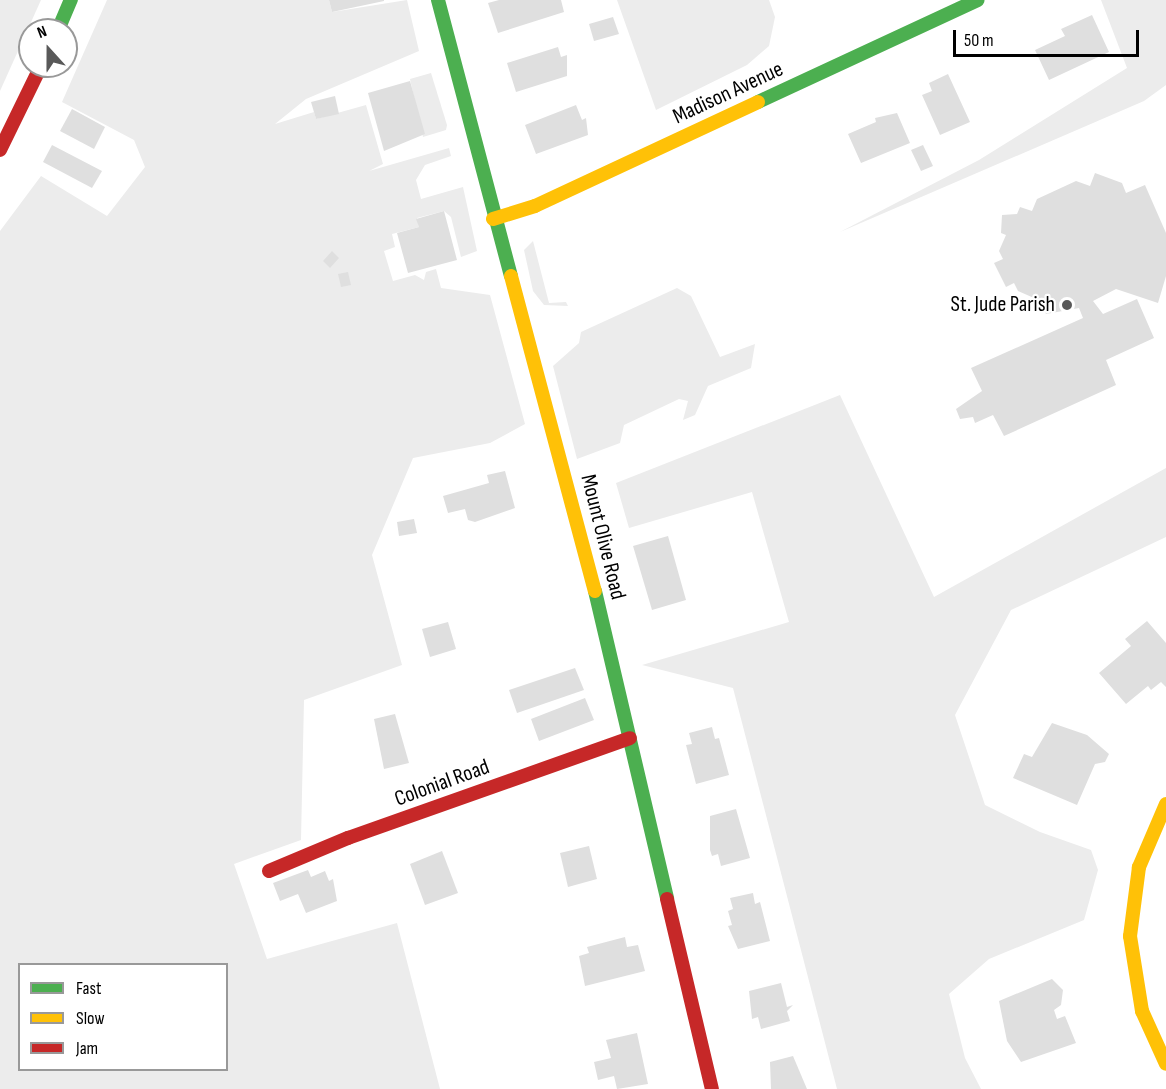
<!DOCTYPE html>
<style>
body{margin:0}
#map{position:relative;width:1166px;height:1089px;overflow:hidden;background:#fff;font-family:"Sofia Sans Condensed",sans-serif}
div>[style]{position:absolute}
.green>*{inset:0;background:#ececec}
.building>*{inset:0;background:#dfdfdf}
.fast>*{height:14px;margin:-7px;padding:0 7px;transform-origin:7px;border-radius:7px;background:#4caf50}
.slow>*{height:14px;margin:-7px;padding:0 7px;transform-origin:7px;border-radius:7px;background:#ffc107}
.jam>*{height:14px;margin:-7px;padding:0 7px;transform-origin:7px;border-radius:7px;background:#c62828}
.dots>*{width:16px;height:16px;translate:-50% -50%;box-sizing:border-box;border:3px solid #fff;border-radius:50%}
span{translate:-50% -50%;white-space:nowrap;text-align:center;line-height:1.15;-webkit-text-stroke:4.5px #fff;paint-order:stroke}
.street-label{font-size:22px;color:#000}
.poi-label{font-size:22px;color:#000}
.right{translate:-100% -50%;text-align:right}
.legend{position:absolute;left:18px;top:963px;width:210px;height:108px;box-sizing:border-box;background:#fff;border:2px solid #999;margin:0;padding:8px 10px;list-style:none;font-size:18px;color:#000}
.legend li{display:flex;align-items:center;gap:12px;height:30px}
.legend b{width:30px;border:2px solid #999}
.north{position:absolute;left:18px;top:18px;width:60px;height:60px;box-sizing:border-box;background:#fff;border:2px solid #999;border-radius:50%;rotate:339deg;font-size:16px;font-weight:700;line-height:24px;text-align:center;color:#000}
.north::after{content:'';display:block;margin:auto;width:21px;height:27px;background:#595959;clip-path:polygon(50% 0,100% 100%,50% 72%,0 100%)}
.scale{position:absolute;left:953px;top:30px;width:186px;height:27px;box-sizing:border-box;border:3px solid #000;border-top:0;padding-left:8px;font-size:18px;line-height:21px;white-space:nowrap;color:#000;-webkit-text-stroke:4px #fff;paint-order:stroke}
</style>
<div id="map">
<div class="green">
<i style="clip-path:polygon(0 0,41px 0,0 91px)"></i>
<i style="clip-path:polygon(evenodd,107px 0,329px 0,332px 12px,407px 0,419px 51px,306px 99px,275px 124px,314px 112px,316px 119px,366px 105px,383px 164px,369px 171px,449px 148px,451px 156px,425px 165px,416px 180px,421px 199px,463px 187px,477px 251px,461px 257px,451px 217px,444px 211px,417px 218px,419px 227px,392px 234px,395px 247px,384px 251px,393px 281px,415px 275px,424px 280px,426px 272px,436px 269px,441px 288px,490px 295px,525px 424px,490px 443px,413px 458px,372px 555px,402px 665px,304px 700px,301px 840px,234px 864px,267px 959px,397px 923px,440px 1089px,0 1089px,0 231px,41px 176px,107px 216px,145px 167px,134px 140px,62px 102px,107px 0,20px 964px,226px 964px,226px 1070px,20px 1070px,20px 964px)"></i>
<i style="clip-path:polygon(617px 0,769px 0,775px 17px,769px 46px,747px 65px,656px 110px)"></i>
<i style="clip-path:polygon(1101px 0,1166px 0,1166px 85px,1144px 101px,840px 232px,979px 160px,1127px 68px)"></i>
<i style="clip-path:polygon(431px 73px,447px 125px,446px 130px,423px 137px,410px 79px)"></i>
<i style="clip-path:polygon(533px 241px,549px 303px,566px 302px,568px 306px,544px 305px,533px 291px,524px 250px)"></i>
<i style="clip-path:polygon(677px 288px,691px 296px,720px 357px,755px 344px,751px 368px,708px 386px,695px 415px,683px 420px,688px 401px,679px 399px,624px 425px,620px 443px,577px 459px,553px 366px,579px 343px,581px 332px)"></i>
<i style="clip-path:polygon(840px 395px,934px 597px,1166px 468px,1166px 537px,1011px 610px,955px 715px,985px 805px,1040px 832px,1091px 850px,1098px 870px,1084px 920px,989px 959px,949px 994px,965px 1058px,981px 1089px,837px 1089px,733px 688px,642px 665px,789px 622px,752px 492px,629px 528px,616px 483px)"></i>
</div>
<div class="building">
<i style="clip-path:polygon(329px 0,384px 0,384px 1px,332px 12px)"></i>
<i style="clip-path:polygon(499px 0,561px 0,564px 12px,498px 33px,488px 3px)"></i>
<i style="clip-path:polygon(1092px 15px,1109px 52px,1049px 80px,1035px 50px,1065px 36px,1061px 29px)"></i>
<i style="clip-path:polygon(613px 17px,619px 34px,594px 41px,589px 24px)"></i>
<i style="clip-path:polygon(558px 47px,561px 57px,567px 55px,567px 76px,516px 92px,507px 63px)"></i>
<i style="clip-path:polygon(948px 74px,970px 122px,940px 135px,922px 95px,932px 91px,929px 83px)"></i>
<i style="clip-path:polygon(410px 81px,425px 134px,384px 151px,368px 93px)"></i>
<i style="clip-path:polygon(335px 96px,339px 114px,316px 119px,311px 102px)"></i>
<i style="clip-path:polygon(576px 105px,582px 120px,586px 118px,588px 135px,536px 154px,525px 125px)"></i>
<i style="clip-path:polygon(72px 109px,105px 127px,94px 149px,60px 131px)"></i>
<i style="clip-path:polygon(897px 113px,910px 143px,861px 163px,848px 134px,876px 122px,875px 118px)"></i>
<i style="clip-path:polygon(52px 145px,102px 171px,92px 188px,43px 162px)"></i>
<i style="clip-path:polygon(923px 145px,933px 166px,921px 171px,911px 150px)"></i>
<i style="clip-path:polygon(1095px 173px,1122px 183px,1126px 193px,1145px 185px,1166px 233px,1166px 276px,1158px 303px,1116px 289px,1093px 301px,1103px 314px,1137px 299px,1154px 338px,1106px 360px,1116px 385px,1004px 436px,993px 415px,975px 423px,973px 417px,960px 419px,956px 409px,982px 391px,971px 368px,1083px 318px,1079px 308px,1046px 314px,1042px 306px,1033px 302px,1034px 298px,1018px 291px,1014px 283px,1006px 287px,994px 263px,1003px 259px,999px 251px,1006px 235px,1001px 233px,1002px 215px,1017px 214px,1020px 207px,1032px 211px,1037px 199px,1076px 181px,1090px 186px)"></i>
<i style="clip-path:polygon(444px 211px,457px 260px,408px 273px,397px 233px,419px 227px,416px 219px)"></i>
<i style="clip-path:polygon(332px 251px,339px 258px,330px 268px,323px 261px)"></i>
<i style="clip-path:polygon(348px 272px,351px 285px,341px 287px,338px 274px)"></i>
<i style="clip-path:polygon(505px 471px,515px 508px,475px 522px,468px 520px,465px 509px,448px 513px,443px 496px,489px 483px,487px 475px)"></i>
<i style="clip-path:polygon(414px 519px,417px 533px,399px 536px,397px 522px)"></i>
<i style="clip-path:polygon(668px 536px,686px 600px,652px 610px,633px 546px)"></i>
<i style="clip-path:polygon(1147px 621px,1166px 643px,1166px 687px,1161px 682px,1151px 690px,1148px 686px,1126px 704px,1099px 673px,1131px 646px,1125px 639px)"></i>
<i style="clip-path:polygon(448px 622px,456px 649px,430px 657px,422px 629px)"></i>
<i style="clip-path:polygon(575px 668px,584px 690px,517px 713px,509px 690px)"></i>
<i style="clip-path:polygon(585px 698px,594px 720px,539px 741px,531px 719px)"></i>
<i style="clip-path:polygon(395px 714px,409px 763px,384px 769px,374px 719px)"></i>
<i style="clip-path:polygon(1052px 723px,1087px 735px,1109px 754px,1105px 762px,1095px 764px,1077px 805px,1013px 778px,1024px 754px,1032px 757px)"></i>
<i style="clip-path:polygon(712px 727px,715px 739px,719px 738px,729px 775px,696px 784px,686px 745px,692px 744px,689px 733px)"></i>
<i style="clip-path:polygon(736px 809px,750px 858px,721px 866px,718px 854px,712px 856px,710px 850px,710px 816px)"></i>
<i style="clip-path:polygon(589px 846px,597px 879px,568px 887px,560px 853px)"></i>
<i style="clip-path:polygon(442px 851px,458px 893px,425px 905px,410px 864px)"></i>
<i style="clip-path:polygon(308px 870px,311px 877px,325px 871px,329px 881px,333px 879px,337px 901px,306px 913px,298px 894px,280px 901px,273px 883px)"></i>
<i style="clip-path:polygon(753px 893px,755px 904px,760px 902px,770px 941px,738px 949px,728px 926px,732px 925px,728px 911px,733px 909px,730px 898px)"></i>
<i style="clip-path:polygon(625px 937px,627px 947px,638px 945px,645px 971px,585px 986px,579px 956px,589px 953px,587px 947px)"></i>
<i style="clip-path:polygon(1052px 979px,1063px 990px,1061px 1005px,1054px 1010px,1057px 1019px,1065px 1016px,1076px 1043px,1021px 1062px,1007px 1041px,999px 1001px)"></i>
<i style="clip-path:polygon(781px 983px,787px 1007px,793px 1005px,787px 1011px,790px 1021px,761px 1029px,758px 1017px,752px 1019px,749px 991px)"></i>
<i style="clip-path:polygon(637px 1033px,648px 1084px,617px 1089px,614px 1076px,598px 1080px,594px 1062px,611px 1058px,606px 1040px)"></i>
<i style="clip-path:polygon(793px 1056px,807px 1089px,771px 1089px,770px 1062px)"></i>
</div>
<div class="fast">
<i style="left:438px;top:0;width:285px;rotate:75.2deg"></i>
<i style="left:58px;top:30px;width:33px;rotate:-67deg"></i>
<i style="left:758px;top:102px;width:242px;rotate:-24.9deg"></i>
<i style="left:595px;top:591px;width:316px;rotate:76.8deg"></i>
</div>
<div class="slow">
<i style="left:493px;top:219px;width:44px;rotate:-17.2deg"></i>
<i style="left:535px;top:206px;width:246px;rotate:-25deg"></i>
<i style="left:511px;top:276px;width:326px;rotate:75.1deg"></i>
<i style="left:1166px;top:804px;width:69px;rotate:113.2deg"></i>
<i style="left:1139px;top:867px;width:70px;rotate:97.4deg"></i>
<i style="left:1130px;top:936px;width:76px;rotate:80.9deg"></i>
<i style="left:1142px;top:1011px;width:58px;rotate:65.6deg"></i>
</div>
<div class="jam">
<i style="left:0;top:150px;width:93px;rotate:-64deg"></i>
<i style="left:269px;top:871px;width:86px;rotate:-22.7deg"></i>
<i style="left:348px;top:838px;width:299px;rotate:-19.5deg"></i>
<i style="left:667px;top:899px;width:195px;rotate:76.7deg"></i>
</div>
<div class="dots">
<i style="left:1067px;top:305px;background:#595959"></i>
</div>
<div class="street-label">
<span style="left:728px;top:93px;rotate:-25deg">Madison Avenue</span>
<span style="left:603px;top:537px;rotate:76deg">Mount Olive Road</span>
<span style="left:442px;top:783px;rotate:-20deg">Colonial Road</span>
</div>
<div class="poi-label">
<span class="right" style="left:1055px;top:305px">St. Jude Parish</span>
</div>
<ul class="legend">
<li><b style="height:8px;background:#4caf50"></b>Fast</li>
<li><b style="height:8px;background:#ffc107"></b>Slow</li>
<li><b style="height:8px;background:#c62828"></b>Jam</li>
</ul>
<div class="north">N</div>
<div class="scale">50 m</div>
</div>
